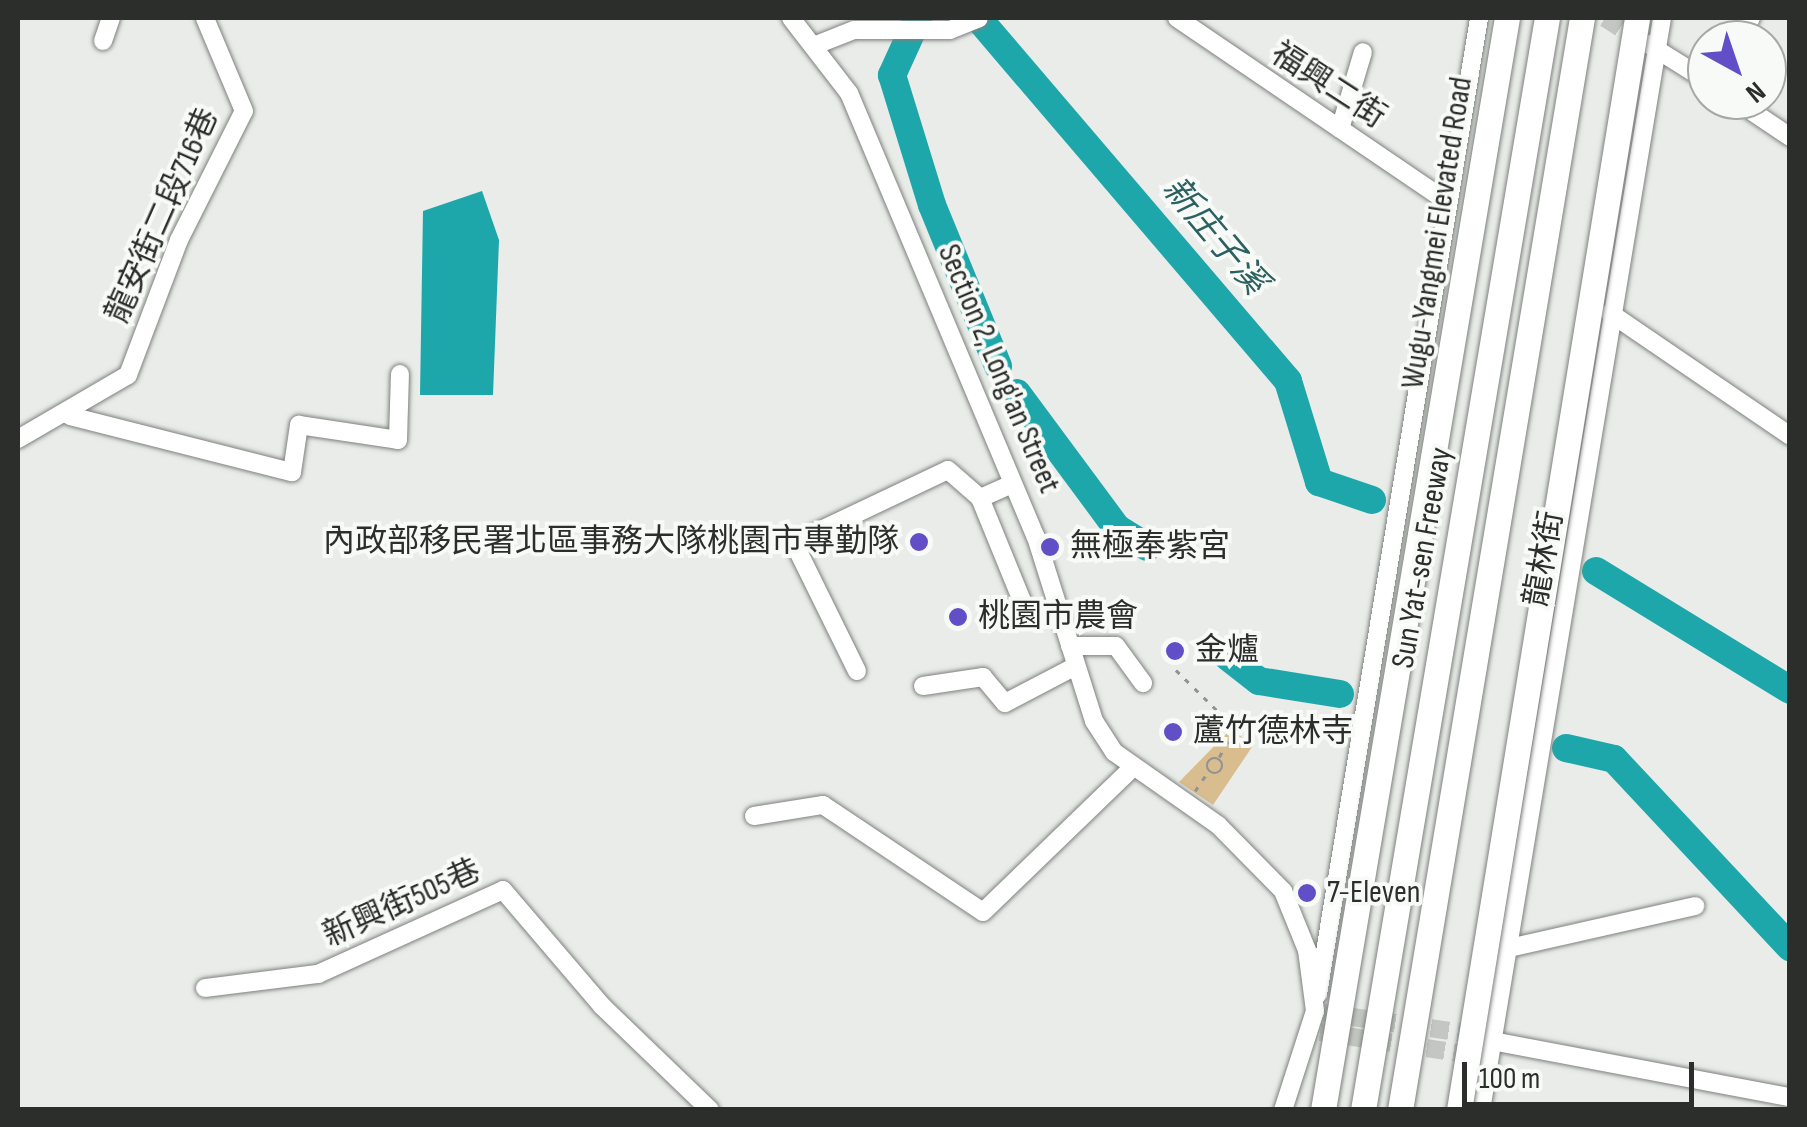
<!DOCTYPE html>
<meta charset="utf-8">
<style>
body{margin:0}
#map{position:relative;width:1807px;height:1127px;overflow:hidden;background:#e9ece8;font-family:"Sofia Sans Condensed","Noto Sans TC",sans-serif}
div>[style]{position:absolute}
.green>*{inset:0;background:#d9bd8f}
.water>*{inset:0;background:#1ea7ab}
.river>*{height:28px;margin:-14px;padding:0 14px;transform-origin:14px;border-radius:14px;background:#1ea7ab}
.minor-tunnel>*{height:18px;margin-top:-9px;transform-origin:0;background:repeating-linear-gradient(90deg,#c3c6c2 0 18px,transparent 0 27px)}
.path>*{height:2.5px;margin-top:-1.25px;transform-origin:0;background:repeating-linear-gradient(90deg,#909390 0 5px,transparent 0 13px)}
.path>.ring{margin:-1.25px;padding:0;box-sizing:content-box;background:none;border:2.5px solid #909390;border-radius:50%}
.roads{filter:drop-shadow(0 0 2px #7e817e) drop-shadow(0 0 2px #7e817e)}
.minor>*{height:18px;margin:-9px;padding:0 9px;transform-origin:9px;border-radius:9px;background:#fff}
.highway>*{height:25px;margin:-12.5px;padding:0 12.5px;transform-origin:12.5px;border-radius:12.5px;background:#fff}
.bridges{filter:drop-shadow(0 0 2px #7e817e) drop-shadow(0 0 2px #7e817e)}
.highway-bridge>*{height:25px;margin:-12.5px;padding:0 12.5px;transform-origin:12.5px;border-radius:12.5px;background:#fff}
.dots>*{width:28px;height:28px;translate:-50% -50%;box-sizing:border-box;border:5px solid #f7faf6;border-radius:50%}
span{translate:-50% -50%;white-space:nowrap;text-align:center;line-height:1.15;-webkit-text-stroke:8px #f7faf6;paint-order:stroke}
.street-label{font-size:32px;color:#2c2e2c}
.poi-label{font-size:32px;color:#2c2e2c}
.right{translate:-100% -50%;text-align:right}
.left{translate:0 -50%;text-align:left}
.water-label{font-size:35px;color:#2c6061;font-style:italic}
.frame{position:absolute;inset:0;border:20px solid #2c2e2c;pointer-events:none}
.north{position:absolute;left:1687px;top:20px;width:100px;height:100px;box-sizing:border-box;background:#f7faf6;border:2px solid #a6a8a5;border-radius:50%;rotate:140deg;font-size:28px;font-weight:700;line-height:40px;text-align:center;color:#2c2e2c}
.north::after{content:'';display:block;margin:auto;width:35px;height:45px;background:#624fc8;clip-path:polygon(50% 0,100% 100%,50% 72%,0 100%)}
.scale{position:absolute;left:1462px;top:1062px;width:232px;height:45px;box-sizing:border-box;border:5px solid #2c2e2c;border-top:0;padding-left:12px;font-size:30px;line-height:35px;white-space:nowrap;color:#2c2e2c;-webkit-text-stroke:8px #f7faf6;paint-order:stroke}
</style>
<div id="map">
<div class="green">
<i style="clip-path:polygon(1230px 730px,1254px 744px,1213px 805px,1179px 782px)"></i>
</div>
<div class="water">
<i style="clip-path:polygon(482px 191px,499px 240px,493px 395px,420px 395px,423px 211px)"></i>
</div>
<div class="river">
<i style="left:918px;top:18px;width:63px;rotate:114.5deg"></i>
<i style="left:892px;top:75px;width:136px;rotate:72.9deg"></i>
<i style="left:932px;top:205px;width:174px;rotate:67.7deg"></i>
<i style="left:978px;top:18px;width:477px;rotate:49.5deg"></i>
<i style="left:1288px;top:381px;width:106px;rotate:72.9deg"></i>
<i style="left:1319px;top:482px;width:56px;rotate:18.8deg"></i>
<i style="left:1017px;top:393px;width:168px;rotate:53.5deg"></i>
<i style="left:1117px;top:528px;width:36px;rotate:32deg"></i>
<i style="left:1596px;top:571px;width:228px;rotate:31.5deg"></i>
<i style="left:1228px;top:657px;width:39px;rotate:38deg"></i>
<i style="left:1259px;top:681px;width:82px;rotate:9.1deg"></i>
<i style="left:1566px;top:748px;width:49px;rotate:12.9deg"></i>
<i style="left:1614px;top:759px;width:258px;rotate:46.9deg"></i>
</div>
<div class="minor-tunnel">
<i style="left:1605px;top:18px;width:31px;rotate:33deg"></i>
<i style="left:1324px;top:1013px;width:156px;rotate:8.1deg"></i>
<i style="left:1320px;top:1032px;width:160px;rotate:8.6deg"></i>
</div>
<div class="path">
<i style="left:1176px;top:670px;width:84px;rotate:44.5deg"></i>
<i style="left:1219px;top:757px;width:38px;rotate:-60deg"></i>
<i class="ring" style="left:1207px;top:758px;width:13.5px;height:13.5px"></i>
<i style="left:1195px;top:791px;width:22px;rotate:-56deg"></i>
</div>
<div class="roads">
<div class="minor">
<i style="left:791px;top:18px;width:95px;rotate:52.3deg"></i>
<i style="left:849px;top:93px;width:482px;rotate:67.2deg"></i>
<i style="left:1036px;top:537px;width:193px;rotate:72.5deg"></i>
<i style="left:1094px;top:721px;width:37px;rotate:57deg"></i>
<i style="left:1114px;top:752px;width:127px;rotate:35.1deg"></i>
<i style="left:1218px;top:825px;width:93px;rotate:45.4deg"></i>
<i style="left:1283px;top:891px;width:64px;rotate:67.9deg"></i>
<i style="left:1307px;top:950px;width:62px;rotate:82.5deg"></i>
<i style="left:1315px;top:1011px;width:104px;rotate:107.9deg"></i>
<i style="left:1177px;top:18px;width:328px;rotate:34.2deg"></i>
<i style="left:1735px;top:40px;width:27px;rotate:-54deg"></i>
<i style="left:103px;top:41px;width:24px;rotate:-71deg"></i>
<i style="left:1648px;top:44px;width:70px;rotate:32.1deg"></i>
<i style="left:816px;top:45px;width:41px;rotate:-21.5deg"></i>
<i style="left:854px;top:30px;width:96px"></i>
<i style="left:950px;top:30px;width:31px;rotate:-22deg"></i>
<i style="left:1735px;top:100px;width:66px;rotate:33.9deg"></i>
<i style="left:1340px;top:129px;width:80px;rotate:-73.4deg"></i>
<i style="left:1610px;top:313px;width:218px;rotate:34.3deg"></i>
<i style="left:70px;top:416px;width:229px;rotate:14.2deg"></i>
<i style="left:292px;top:472px;width:48px;rotate:-81.5deg"></i>
<i style="left:299px;top:425px;width:100px;rotate:8.6deg"></i>
<i style="left:398px;top:440px;width:66px;rotate:-88.3deg"></i>
<i style="left:18px;top:439px;width:127px;rotate:-30.2deg"></i>
<i style="left:128px;top:375px;width:144px;rotate:-69.3deg"></i>
<i style="left:179px;top:240px;width:144px;rotate:-63.3deg"></i>
<i style="left:244px;top:111px;width:101px;rotate:-112.8deg"></i>
<i style="left:1012px;top:484px;width:35px;rotate:156deg"></i>
<i style="left:980px;top:498px;width:119px;rotate:67.8deg"></i>
<i style="left:1070px;top:646px;width:46px"></i>
<i style="left:1116px;top:646px;width:46px;rotate:53.9deg"></i>
<i style="left:857px;top:671px;width:143px;rotate:-116.2deg"></i>
<i style="left:794px;top:543px;width:170px;rotate:-25.4deg"></i>
<i style="left:948px;top:470px;width:43px;rotate:41.2deg"></i>
<i style="left:923px;top:686px;width:61px;rotate:-8.5deg"></i>
<i style="left:983px;top:677px;width:34px;rotate:50deg"></i>
<i style="left:1005px;top:703px;width:76px;rotate:-27.6deg"></i>
<i style="left:754px;top:816px;width:70px;rotate:-9.1deg"></i>
<i style="left:823px;top:805px;width:192px;rotate:33.8deg"></i>
<i style="left:983px;top:912px;width:207px;rotate:-44deg"></i>
<i style="left:1509px;top:948px;width:191px;rotate:-12.7deg"></i>
<i style="left:205px;top:988px;width:114px;rotate:-7.1deg"></i>
<i style="left:318px;top:974px;width:203px;rotate:-24.4deg"></i>
<i style="left:503px;top:890px;width:153px;rotate:49.5deg"></i>
<i style="left:602px;top:1006px;width:150px;rotate:43.9deg"></i>
<i style="left:1318px;top:994px;width:989px;rotate:-80.63deg"></i>
<i style="left:1487px;top:1040px;width:308px;rotate:10.7deg"></i>
<i style="left:1481px;top:1110px;width:1107px;rotate:-80.59deg"></i>
</div>
<div class="highway">
<i style="left:1363px;top:1110px;width:1107px;rotate:-80.44deg"></i>
<i style="left:1400px;top:1110px;width:1107px;rotate:-80.54deg"></i>
</div>
</div>
<div class="bridges">
<div class="highway-bridge">
<i style="left:1323px;top:1110px;width:1107px;rotate:-80.44deg"></i>
<i style="left:1459px;top:1110px;width:1106px;rotate:-80.74deg"></i>
</div>
</div>
<div class="dots">
<i style="left:919px;top:542px;background:#624fc8"></i>
<i style="left:1050px;top:547px;background:#624fc8"></i>
<i style="left:958px;top:617px;background:#624fc8"></i>
<i style="left:1175px;top:651px;background:#624fc8"></i>
<i style="left:1173px;top:732px;background:#624fc8"></i>
<i style="left:1307px;top:893px;background:#624fc8"></i>
</div>
<div class="street-label">
<span style="left:1328px;top:86px;rotate:33deg">福興二街</span>
<span style="left:163px;top:216px;rotate:-66deg">龍安街二段716巷</span>
<span style="left:1438px;top:233px;rotate:-81deg">Wugu-Yangmei Elevated Road</span>
<span style="left:998px;top:369px;rotate:67deg">Section 2, Long'an Street</span>
<span style="left:1423px;top:558px;rotate:-80deg">Sun Yat-sen Freeway</span>
<span style="left:1545px;top:559px;rotate:-80deg">龍林街</span>
<span style="left:402px;top:904px;rotate:-24deg">新興街505巷</span>
</div>
<div class="poi-label">
<span class="right" style="left:899px;top:542px">內政部移民署北區事務大隊桃園市專勤隊</span>
<span class="left" style="left:1070px;top:547px">無極奉紫宮</span>
<span class="left" style="left:978px;top:617px">桃園市農會</span>
<span class="left" style="left:1195px;top:651px">金爐</span>
<span class="left" style="left:1193px;top:732px">蘆竹德林寺</span>
<span class="left" style="left:1327px;top:893px">7-Eleven</span>
</div>
<div class="water-label">
<span style="left:1214px;top:236px;rotate:50deg">新庄子溪</span>
</div>
<div class="frame"></div>
<div class="north">N</div>
<div class="scale">100 m</div>
</div>
